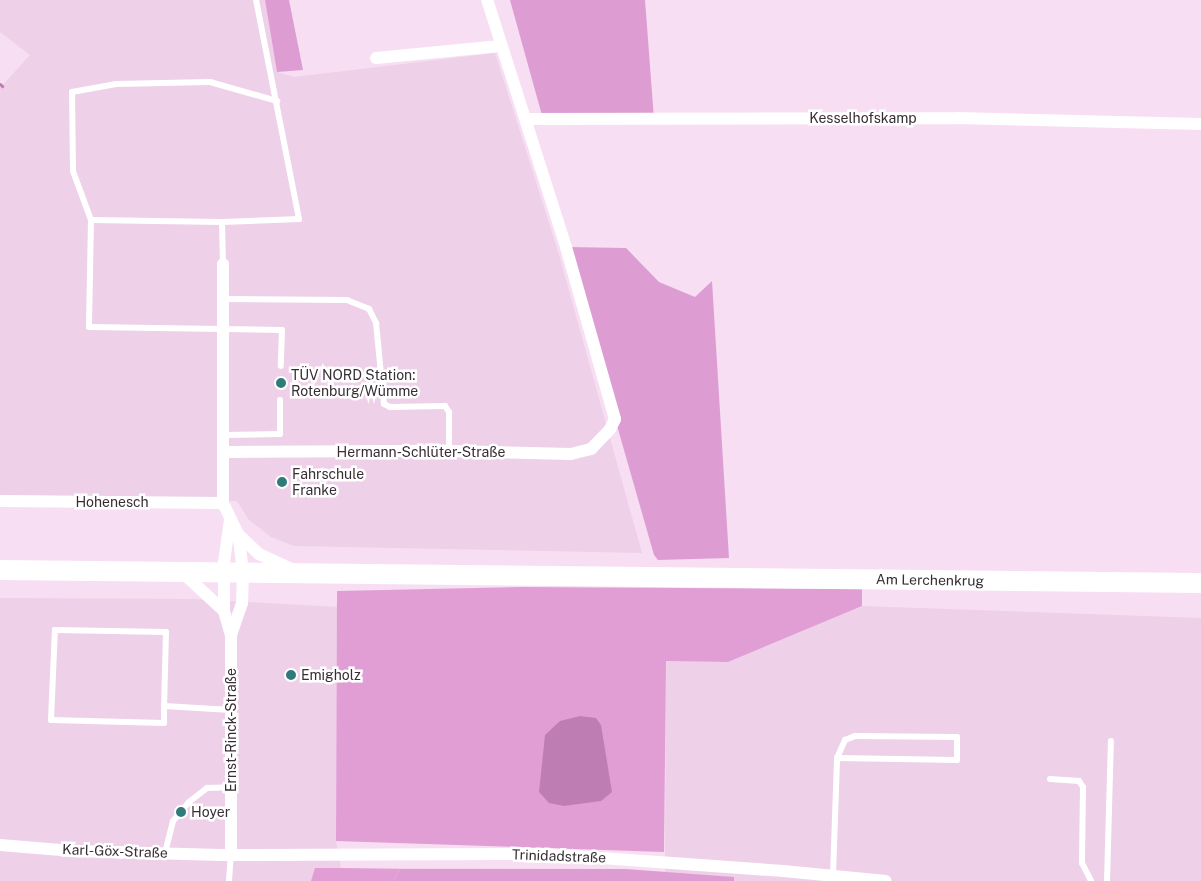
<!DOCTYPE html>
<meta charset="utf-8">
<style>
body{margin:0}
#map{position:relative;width:1201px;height:881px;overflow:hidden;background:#f7def2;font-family:"Public Sans",sans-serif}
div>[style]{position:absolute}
.built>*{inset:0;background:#eed0e8}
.green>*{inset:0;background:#dd9dd2}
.forest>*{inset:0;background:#e09ed5}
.water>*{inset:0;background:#be7eb4}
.stream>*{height:3px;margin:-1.5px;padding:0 1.5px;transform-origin:1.5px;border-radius:1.5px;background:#be7eb4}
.service>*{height:6px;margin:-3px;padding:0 3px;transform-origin:3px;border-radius:3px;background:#fff}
.minor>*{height:12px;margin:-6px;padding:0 6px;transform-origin:6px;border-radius:6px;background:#fff}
.primary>*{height:20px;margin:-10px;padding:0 10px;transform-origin:10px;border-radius:10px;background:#fff}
.dots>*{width:14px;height:14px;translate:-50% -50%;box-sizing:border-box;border:2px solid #fff;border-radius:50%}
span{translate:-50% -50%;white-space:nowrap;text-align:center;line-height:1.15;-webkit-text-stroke:5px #fff;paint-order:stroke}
.street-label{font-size:14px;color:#372e35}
.poi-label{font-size:14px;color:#372e35}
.left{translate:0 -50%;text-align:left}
</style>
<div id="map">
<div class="built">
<i style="clip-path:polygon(0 0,265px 0,277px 72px,294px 77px,495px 53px,558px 251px,642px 553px,294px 546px,271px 537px,249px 520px,237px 501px,0 495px,0 88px,30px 55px,0 32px)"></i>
<i style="clip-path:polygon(0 598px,194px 599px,337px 607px,336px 841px,341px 868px,625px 869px,665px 872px,666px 661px,728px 662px,862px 606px,1201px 618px,1201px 881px,0 881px)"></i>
</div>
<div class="green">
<i style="clip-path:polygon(265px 0,289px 0,303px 70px,277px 72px)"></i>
<i style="clip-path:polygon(510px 0,645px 0,654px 119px,543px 119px)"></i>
<i style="clip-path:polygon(566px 247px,626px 248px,659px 282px,695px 297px,712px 281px,729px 558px,658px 560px,654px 555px)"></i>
<i style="clip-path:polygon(400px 869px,625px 869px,734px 877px,734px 881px,394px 881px)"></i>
</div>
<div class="forest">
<i style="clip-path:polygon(522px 587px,862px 589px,862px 606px,728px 662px,666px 661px,664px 852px,336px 841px,337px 591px)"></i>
<i style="clip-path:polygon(315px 868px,340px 868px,400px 869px,394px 881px,311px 881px)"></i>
</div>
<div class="water">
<i style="clip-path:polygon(580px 716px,596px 718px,601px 725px,612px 792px,601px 801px,564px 806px,549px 803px,539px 792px,545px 735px,560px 721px)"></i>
</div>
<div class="stream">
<i style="left:0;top:84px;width:3px;rotate:45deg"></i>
</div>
<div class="service">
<i style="left:91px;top:220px;width:52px;rotate:-110.2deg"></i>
<i style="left:73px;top:171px;width:79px;rotate:-90.7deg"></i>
<i style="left:72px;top:92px;width:45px;rotate:-10.3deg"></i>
<i style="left:116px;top:84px;width:94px;rotate:-1.2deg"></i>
<i style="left:210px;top:82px;width:70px;rotate:15.8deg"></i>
<i style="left:222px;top:222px;width:77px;rotate:-2.2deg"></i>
<i style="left:299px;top:219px;width:223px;rotate:-101.1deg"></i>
<i style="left:223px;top:264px;width:42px;rotate:-91.4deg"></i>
<i style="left:222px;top:222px;width:131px;rotate:-179.1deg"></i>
<i style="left:91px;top:220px;width:107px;rotate:91.1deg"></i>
<i style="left:89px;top:327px;width:193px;rotate:0.9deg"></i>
<i style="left:282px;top:330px;width:36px;rotate:92deg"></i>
<i style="left:223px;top:299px;width:124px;rotate:0.5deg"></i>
<i style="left:347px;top:300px;width:24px;rotate:22deg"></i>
<i style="left:369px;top:309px;width:16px;rotate:63deg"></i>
<i style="left:376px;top:323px;width:81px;rotate:84.4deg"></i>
<i style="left:384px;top:404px;width:7px;rotate:27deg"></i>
<i style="left:390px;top:407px;width:55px;rotate:-1deg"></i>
<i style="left:445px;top:406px;width:7px;rotate:56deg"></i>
<i style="left:449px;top:412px;width:39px;rotate:90deg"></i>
<i style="left:223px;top:435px;width:57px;rotate:-1deg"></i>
<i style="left:280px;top:434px;width:34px;rotate:-90deg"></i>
<i style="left:164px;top:706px;width:17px;rotate:90deg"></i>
<i style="left:164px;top:723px;width:113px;rotate:-178.5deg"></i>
<i style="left:51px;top:720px;width:90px;rotate:-87.5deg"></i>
<i style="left:55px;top:630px;width:111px;rotate:1deg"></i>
<i style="left:166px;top:632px;width:74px;rotate:91.5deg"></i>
<i style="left:164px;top:706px;width:67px;rotate:3.4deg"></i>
<i style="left:1050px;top:779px;width:29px;rotate:4deg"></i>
<i style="left:1079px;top:781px;width:7px;rotate:56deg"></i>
<i style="left:1083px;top:787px;width:76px;rotate:90.8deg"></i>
<i style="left:1082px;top:863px;width:20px;rotate:63deg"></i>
<i style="left:165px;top:853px;width:33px;rotate:-76deg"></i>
<i style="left:173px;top:821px;width:25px;rotate:-50deg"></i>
<i style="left:189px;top:802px;width:23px;rotate:-38deg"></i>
<i style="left:207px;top:788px;width:24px;rotate:-2deg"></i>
<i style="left:833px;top:875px;width:117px;rotate:-88deg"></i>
<i style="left:837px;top:758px;width:20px;rotate:-66deg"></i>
<i style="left:845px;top:740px;width:11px;rotate:-22deg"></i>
<i style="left:855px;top:736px;width:102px;rotate:0.6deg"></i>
<i style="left:957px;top:737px;width:23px;rotate:90deg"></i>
<i style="left:957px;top:760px;width:120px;rotate:-179deg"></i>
<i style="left:229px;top:881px;width:26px;rotate:-86deg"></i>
<i style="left:1107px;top:881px;width:140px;rotate:-88.4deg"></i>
</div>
<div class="minor">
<i style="left:376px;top:58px;width:125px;rotate:-5.5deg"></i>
<i style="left:526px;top:119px;width:431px;rotate:-0.1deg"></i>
<i style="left:957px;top:118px;width:244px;rotate:1.4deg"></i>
<i style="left:223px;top:264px;width:239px;rotate:90deg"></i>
<i style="left:223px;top:503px;width:34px;rotate:64deg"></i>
<i style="left:238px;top:534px;width:29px;rotate:44deg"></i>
<i style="left:259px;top:554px;width:38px;rotate:25deg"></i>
<i style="left:223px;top:452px;width:226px;rotate:-0.3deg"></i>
<i style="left:449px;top:451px;width:122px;rotate:1.4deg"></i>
<i style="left:571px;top:454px;width:21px;rotate:-14deg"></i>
<i style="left:591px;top:449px;width:28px;rotate:-46deg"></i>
<i style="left:610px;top:429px;width:11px;rotate:-63deg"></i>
<i style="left:615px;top:419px;width:179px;rotate:-105.9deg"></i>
<i style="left:566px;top:247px;width:259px;rotate:-107.7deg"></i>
<i style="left:0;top:501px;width:223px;rotate:0.5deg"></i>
<i style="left:230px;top:520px;width:42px;rotate:98.1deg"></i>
<i style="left:224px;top:562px;width:49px;rotate:90deg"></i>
<i style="left:224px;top:611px;width:25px;rotate:74deg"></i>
<i style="left:231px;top:635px;width:220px;rotate:90deg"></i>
<i style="left:182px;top:572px;width:57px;rotate:42.9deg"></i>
<i style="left:231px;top:635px;width:34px;rotate:-71deg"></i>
<i style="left:242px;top:603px;width:31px;rotate:-88deg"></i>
<i style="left:243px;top:572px;width:38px;rotate:-97deg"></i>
<i style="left:0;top:845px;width:73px;rotate:4.7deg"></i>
<i style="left:73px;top:851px;width:158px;rotate:1.5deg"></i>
<i style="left:231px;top:855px;width:315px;rotate:-0.2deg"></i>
<i style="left:546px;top:854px;width:238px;rotate:4.1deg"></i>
<i style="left:783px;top:871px;width:103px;rotate:5.5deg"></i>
</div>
<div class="primary">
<i style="left:0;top:570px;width:1201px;rotate:0.62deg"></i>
</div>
<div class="dots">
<i style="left:281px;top:383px;background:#307a7b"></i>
<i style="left:282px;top:482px;background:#307a7b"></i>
<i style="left:291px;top:675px;background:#307a7b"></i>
<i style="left:181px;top:812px;background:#307a7b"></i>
</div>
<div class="street-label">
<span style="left:863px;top:118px">Kesselhofskamp</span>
<span style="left:421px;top:452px">Hermann-Schlüter-Straße</span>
<span style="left:112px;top:502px">Hohenesch</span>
<span style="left:930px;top:580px;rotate:1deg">Am Lerchenkrug</span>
<span style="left:231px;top:730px;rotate:-90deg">Ernst-Rinck-Straße</span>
<span style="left:115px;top:851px;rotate:2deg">Karl-Göx-Straße</span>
<span style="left:559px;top:856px;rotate:2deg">Trinidadstraße</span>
</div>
<div class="poi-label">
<span class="left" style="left:291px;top:383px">TÜV NORD Station:<br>Rotenburg/Wümme</span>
<span class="left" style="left:292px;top:482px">Fahrschule<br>Franke</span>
<span class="left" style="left:301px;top:675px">Emigholz</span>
<span class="left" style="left:191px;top:812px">Hoyer</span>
</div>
</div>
